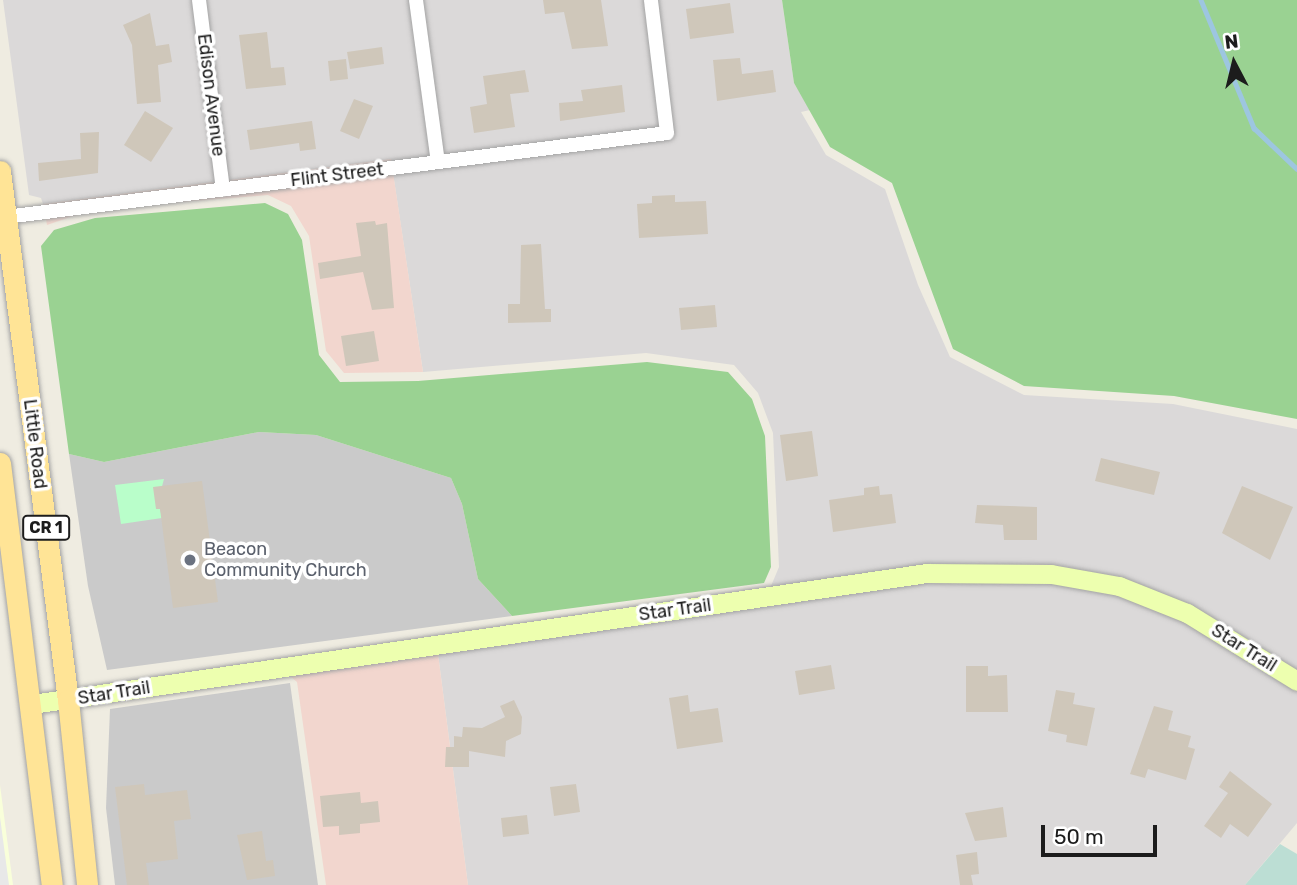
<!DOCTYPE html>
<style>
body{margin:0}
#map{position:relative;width:1297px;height:885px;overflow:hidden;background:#efece1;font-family:Rubik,sans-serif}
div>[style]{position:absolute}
.residential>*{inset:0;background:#dbd9d9}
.commercial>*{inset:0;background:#f2d6ce}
.education>*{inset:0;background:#f9ffda}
.religious>*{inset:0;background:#cacaca}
.forest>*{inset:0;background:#9ad292}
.wetland>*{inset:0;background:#bcded4}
.park>*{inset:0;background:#b9feca}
.parking>*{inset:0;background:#e8e8e8}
.stream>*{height:4.5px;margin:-2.25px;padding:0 2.25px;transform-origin:2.25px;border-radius:2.25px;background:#9dc6e0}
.building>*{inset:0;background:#cfc7ba}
.roads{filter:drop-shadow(0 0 2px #a3a3a3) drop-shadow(0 0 2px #a3a3a3)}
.street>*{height:14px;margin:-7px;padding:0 7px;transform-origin:7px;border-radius:7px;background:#fff}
.secondary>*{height:19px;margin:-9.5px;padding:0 9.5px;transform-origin:9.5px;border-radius:9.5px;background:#edffaf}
.primary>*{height:21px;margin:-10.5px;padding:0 10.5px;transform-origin:10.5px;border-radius:10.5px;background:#ffe496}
.dots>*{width:19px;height:19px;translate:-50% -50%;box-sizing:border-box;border:4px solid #fff;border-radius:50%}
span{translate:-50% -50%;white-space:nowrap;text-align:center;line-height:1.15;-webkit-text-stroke:7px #fff;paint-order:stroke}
.shield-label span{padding:2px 5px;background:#fff;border:2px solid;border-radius:5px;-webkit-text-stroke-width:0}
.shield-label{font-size:16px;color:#1c1c1c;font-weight:700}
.street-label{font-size:18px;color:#1c1c1c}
.worship-label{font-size:18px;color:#5b616d}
.left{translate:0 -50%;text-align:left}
.north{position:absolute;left:1199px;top:28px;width:70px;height:70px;-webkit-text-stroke:5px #fff;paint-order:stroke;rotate:353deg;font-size:19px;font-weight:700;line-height:28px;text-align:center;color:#1c1c1c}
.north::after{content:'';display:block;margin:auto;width:24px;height:32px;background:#1c1c1c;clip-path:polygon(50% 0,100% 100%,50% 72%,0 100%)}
.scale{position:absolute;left:1041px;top:825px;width:116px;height:32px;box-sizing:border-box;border:4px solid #1c1c1c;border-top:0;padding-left:9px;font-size:21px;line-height:24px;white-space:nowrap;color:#1c1c1c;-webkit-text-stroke:5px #fff;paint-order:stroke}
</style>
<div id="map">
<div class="residential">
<i style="clip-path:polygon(3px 0,782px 0,794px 83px,810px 110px,801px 112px,826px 155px,885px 189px,918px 285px,950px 357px,1024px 395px,1173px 404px,1297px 429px,1297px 671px,1120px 578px,771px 586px,779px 567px,773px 433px,758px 393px,734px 365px,646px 353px,423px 372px,391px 160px,43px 204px,41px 198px,29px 195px)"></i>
<i style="clip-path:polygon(927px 582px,1051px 583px,1117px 595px,1184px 621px,1297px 691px,1297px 823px,1245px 885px,468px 885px,438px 654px)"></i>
</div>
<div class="commercial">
<i style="clip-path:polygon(391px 159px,423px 372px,344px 373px,326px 351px,309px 236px,291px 206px,268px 195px,94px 209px,47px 225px,43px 204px)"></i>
<i style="clip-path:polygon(438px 654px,468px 885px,326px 885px,297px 682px,290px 676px)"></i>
</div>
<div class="education">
<i style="clip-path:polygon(0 785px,13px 885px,0 885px)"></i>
</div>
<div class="religious">
<i style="clip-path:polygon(259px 432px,316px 435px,451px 478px,462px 504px,478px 579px,512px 616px,107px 670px,88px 586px,69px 454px,104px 462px)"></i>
<i style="clip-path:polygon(290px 683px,318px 885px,115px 885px,106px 808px,110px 709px)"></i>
</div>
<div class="forest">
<i style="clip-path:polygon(782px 0,1297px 0,1297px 419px,1174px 396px,1024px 386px,953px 349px,892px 183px,830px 147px,794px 83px)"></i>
<i style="clip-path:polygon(265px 203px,288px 214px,302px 240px,319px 355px,340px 382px,418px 381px,647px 362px,728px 372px,752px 399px,765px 436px,771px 567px,764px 583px,512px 616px,478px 579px,462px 504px,451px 478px,316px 435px,259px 432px,104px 462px,69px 454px,41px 246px,54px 230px,95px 218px)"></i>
</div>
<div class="wetland">
<i style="clip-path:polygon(1280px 844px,1297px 854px,1297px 885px,1245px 885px)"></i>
</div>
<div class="park">
<i style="clip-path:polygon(164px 479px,156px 509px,160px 509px,162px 518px,121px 524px,115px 485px)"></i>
</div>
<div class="parking">
<i style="clip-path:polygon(0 817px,9px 885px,0 885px)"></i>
</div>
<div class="stream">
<i style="left:1201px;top:0;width:139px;rotate:67.5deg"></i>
<i style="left:1254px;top:128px;width:59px;rotate:43.6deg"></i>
</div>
<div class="building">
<i style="clip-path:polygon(543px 0,601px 0,608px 46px,572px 49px,564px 12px,545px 14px)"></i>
<i style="clip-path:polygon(730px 3px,734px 33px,690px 39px,686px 9px)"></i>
<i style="clip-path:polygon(150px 13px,156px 46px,169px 44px,172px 62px,158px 65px,161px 102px,137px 104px,132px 45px,123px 25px)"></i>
<i style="clip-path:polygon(267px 32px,271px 68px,284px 67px,286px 85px,246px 89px,239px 35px)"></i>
<i style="clip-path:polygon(382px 47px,384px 64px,350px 69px,347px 52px)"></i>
<i style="clip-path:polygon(740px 58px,742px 74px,773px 70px,776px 92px,717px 101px,713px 60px)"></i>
<i style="clip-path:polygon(346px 59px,348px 79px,330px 81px,328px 61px)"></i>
<i style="clip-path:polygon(525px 70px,529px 92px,510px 94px,515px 127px,474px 133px,470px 107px,487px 104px,483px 76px)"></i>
<i style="clip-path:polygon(622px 85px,625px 112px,560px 121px,559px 103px,583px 101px,581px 90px)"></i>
<i style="clip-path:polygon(354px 99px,373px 106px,359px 139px,340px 131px)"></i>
<i style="clip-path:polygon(145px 111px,173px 128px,151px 162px,124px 145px)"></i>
<i style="clip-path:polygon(312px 121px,316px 149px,300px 151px,299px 143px,250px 150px,247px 130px)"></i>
<i style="clip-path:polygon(99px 132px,98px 173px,39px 181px,38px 163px,81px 159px,80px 133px)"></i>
<i style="clip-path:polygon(675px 195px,675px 202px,706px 201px,708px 234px,639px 238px,637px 204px,652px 203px,652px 196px)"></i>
<i style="clip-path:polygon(375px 221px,376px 225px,387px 223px,394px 308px,372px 310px,363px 272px,320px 279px,318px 263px,361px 256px,356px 223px)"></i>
<i style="clip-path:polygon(541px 244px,545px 309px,551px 309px,551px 322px,508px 323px,508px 304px,520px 304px,521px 245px)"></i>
<i style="clip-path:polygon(715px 305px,717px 327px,681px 330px,679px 308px)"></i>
<i style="clip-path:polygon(374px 331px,379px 361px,346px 366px,341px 336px)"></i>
<i style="clip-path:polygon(812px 431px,818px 476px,786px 481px,780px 435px)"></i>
<i style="clip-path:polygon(1101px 458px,1160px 472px,1154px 495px,1095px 481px)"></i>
<i style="clip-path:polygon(202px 481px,218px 602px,173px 608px,160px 509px,156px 509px,153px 487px)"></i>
<i style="clip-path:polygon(879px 486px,880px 495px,892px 494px,896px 523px,833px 532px,829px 500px,864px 495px,864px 488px)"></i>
<i style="clip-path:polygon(1242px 486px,1293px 507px,1270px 560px,1222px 533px)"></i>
<i style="clip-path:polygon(977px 505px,1037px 507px,1037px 540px,1004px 540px,1003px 525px,975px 523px)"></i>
<i style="clip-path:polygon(831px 665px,835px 689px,799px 695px,795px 671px)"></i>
<i style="clip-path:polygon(966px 666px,988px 666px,988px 676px,1007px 675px,1008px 712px,966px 712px)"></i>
<i style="clip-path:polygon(1056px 690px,1075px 693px,1073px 704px,1095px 708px,1087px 746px,1066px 742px,1067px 735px,1048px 731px)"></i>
<i style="clip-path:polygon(688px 695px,690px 712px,718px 708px,723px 742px,677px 749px,669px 698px)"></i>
<i style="clip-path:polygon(514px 700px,522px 717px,521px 734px,506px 741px,505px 757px,469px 751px,469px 767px,445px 767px,446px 747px,454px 747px,454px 736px,462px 737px,463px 727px,482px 728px,505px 717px,500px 706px)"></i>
<i style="clip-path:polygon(1154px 706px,1173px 711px,1168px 730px,1191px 736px,1188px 747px,1195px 749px,1186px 780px,1148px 769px,1145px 778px,1130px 774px)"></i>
<i style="clip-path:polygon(1230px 771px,1272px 804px,1248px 837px,1230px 824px,1221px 838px,1204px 826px,1228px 793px,1219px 787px)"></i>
<i style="clip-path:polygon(144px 784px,145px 795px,187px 790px,191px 819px,174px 821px,178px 859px,146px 863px,149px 885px,127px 885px,115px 787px)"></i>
<i style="clip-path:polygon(576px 784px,580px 812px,554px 816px,550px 787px)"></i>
<i style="clip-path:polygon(360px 792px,361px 803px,378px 801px,380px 822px,360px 824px,360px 833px,339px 835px,339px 826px,323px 827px,320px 796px)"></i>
<i style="clip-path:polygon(1003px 807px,1007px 837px,975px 841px,965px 813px)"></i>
<i style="clip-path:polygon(527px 815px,529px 834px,503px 837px,501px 818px)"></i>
<i style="clip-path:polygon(262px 831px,266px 861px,273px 860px,275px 876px,247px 880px,237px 835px)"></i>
<i style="clip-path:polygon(977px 852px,979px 874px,971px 875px,973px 885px,960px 885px,956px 855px)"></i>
</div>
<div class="roads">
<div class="street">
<i style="left:199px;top:0;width:191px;rotate:82.8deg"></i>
<i style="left:416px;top:0;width:163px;rotate:82.3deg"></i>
<i style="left:6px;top:217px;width:666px;rotate:-7.24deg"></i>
<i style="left:667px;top:133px;width:134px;rotate:-96.9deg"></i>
</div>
<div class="secondary">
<i style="left:32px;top:704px;width:905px;rotate:-8.33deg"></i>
<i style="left:927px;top:573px;width:124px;rotate:0.5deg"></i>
<i style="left:1051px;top:574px;width:69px;rotate:10deg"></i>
<i style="left:1119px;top:586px;width:73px;rotate:21.7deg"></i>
<i style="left:1187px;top:613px;width:129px;rotate:31.7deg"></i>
</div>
<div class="primary">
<i style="left:0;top:171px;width:533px;rotate:82.68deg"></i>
<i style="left:68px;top:700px;width:186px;rotate:84.1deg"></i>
<i style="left:0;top:463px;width:425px;rotate:83deg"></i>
</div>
</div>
<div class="dots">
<i style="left:190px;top:560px;background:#6b7280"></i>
</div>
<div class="shield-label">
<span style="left:46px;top:528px">CR 1</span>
</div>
<div class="street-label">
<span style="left:211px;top:95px;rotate:83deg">Edison Avenue</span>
<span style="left:337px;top:175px;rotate:-7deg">Flint Street</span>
<span style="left:35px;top:444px;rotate:83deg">Little Road</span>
<span style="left:675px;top:610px;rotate:-8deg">Star Trail</span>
<span style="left:1244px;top:648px;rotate:32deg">Star Trail</span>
<span style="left:114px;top:693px;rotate:-9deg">Star Trail</span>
</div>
<div class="worship-label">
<span class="left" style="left:204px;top:560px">Beacon<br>Community Church</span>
</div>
<div class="north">N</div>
<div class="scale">50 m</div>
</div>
